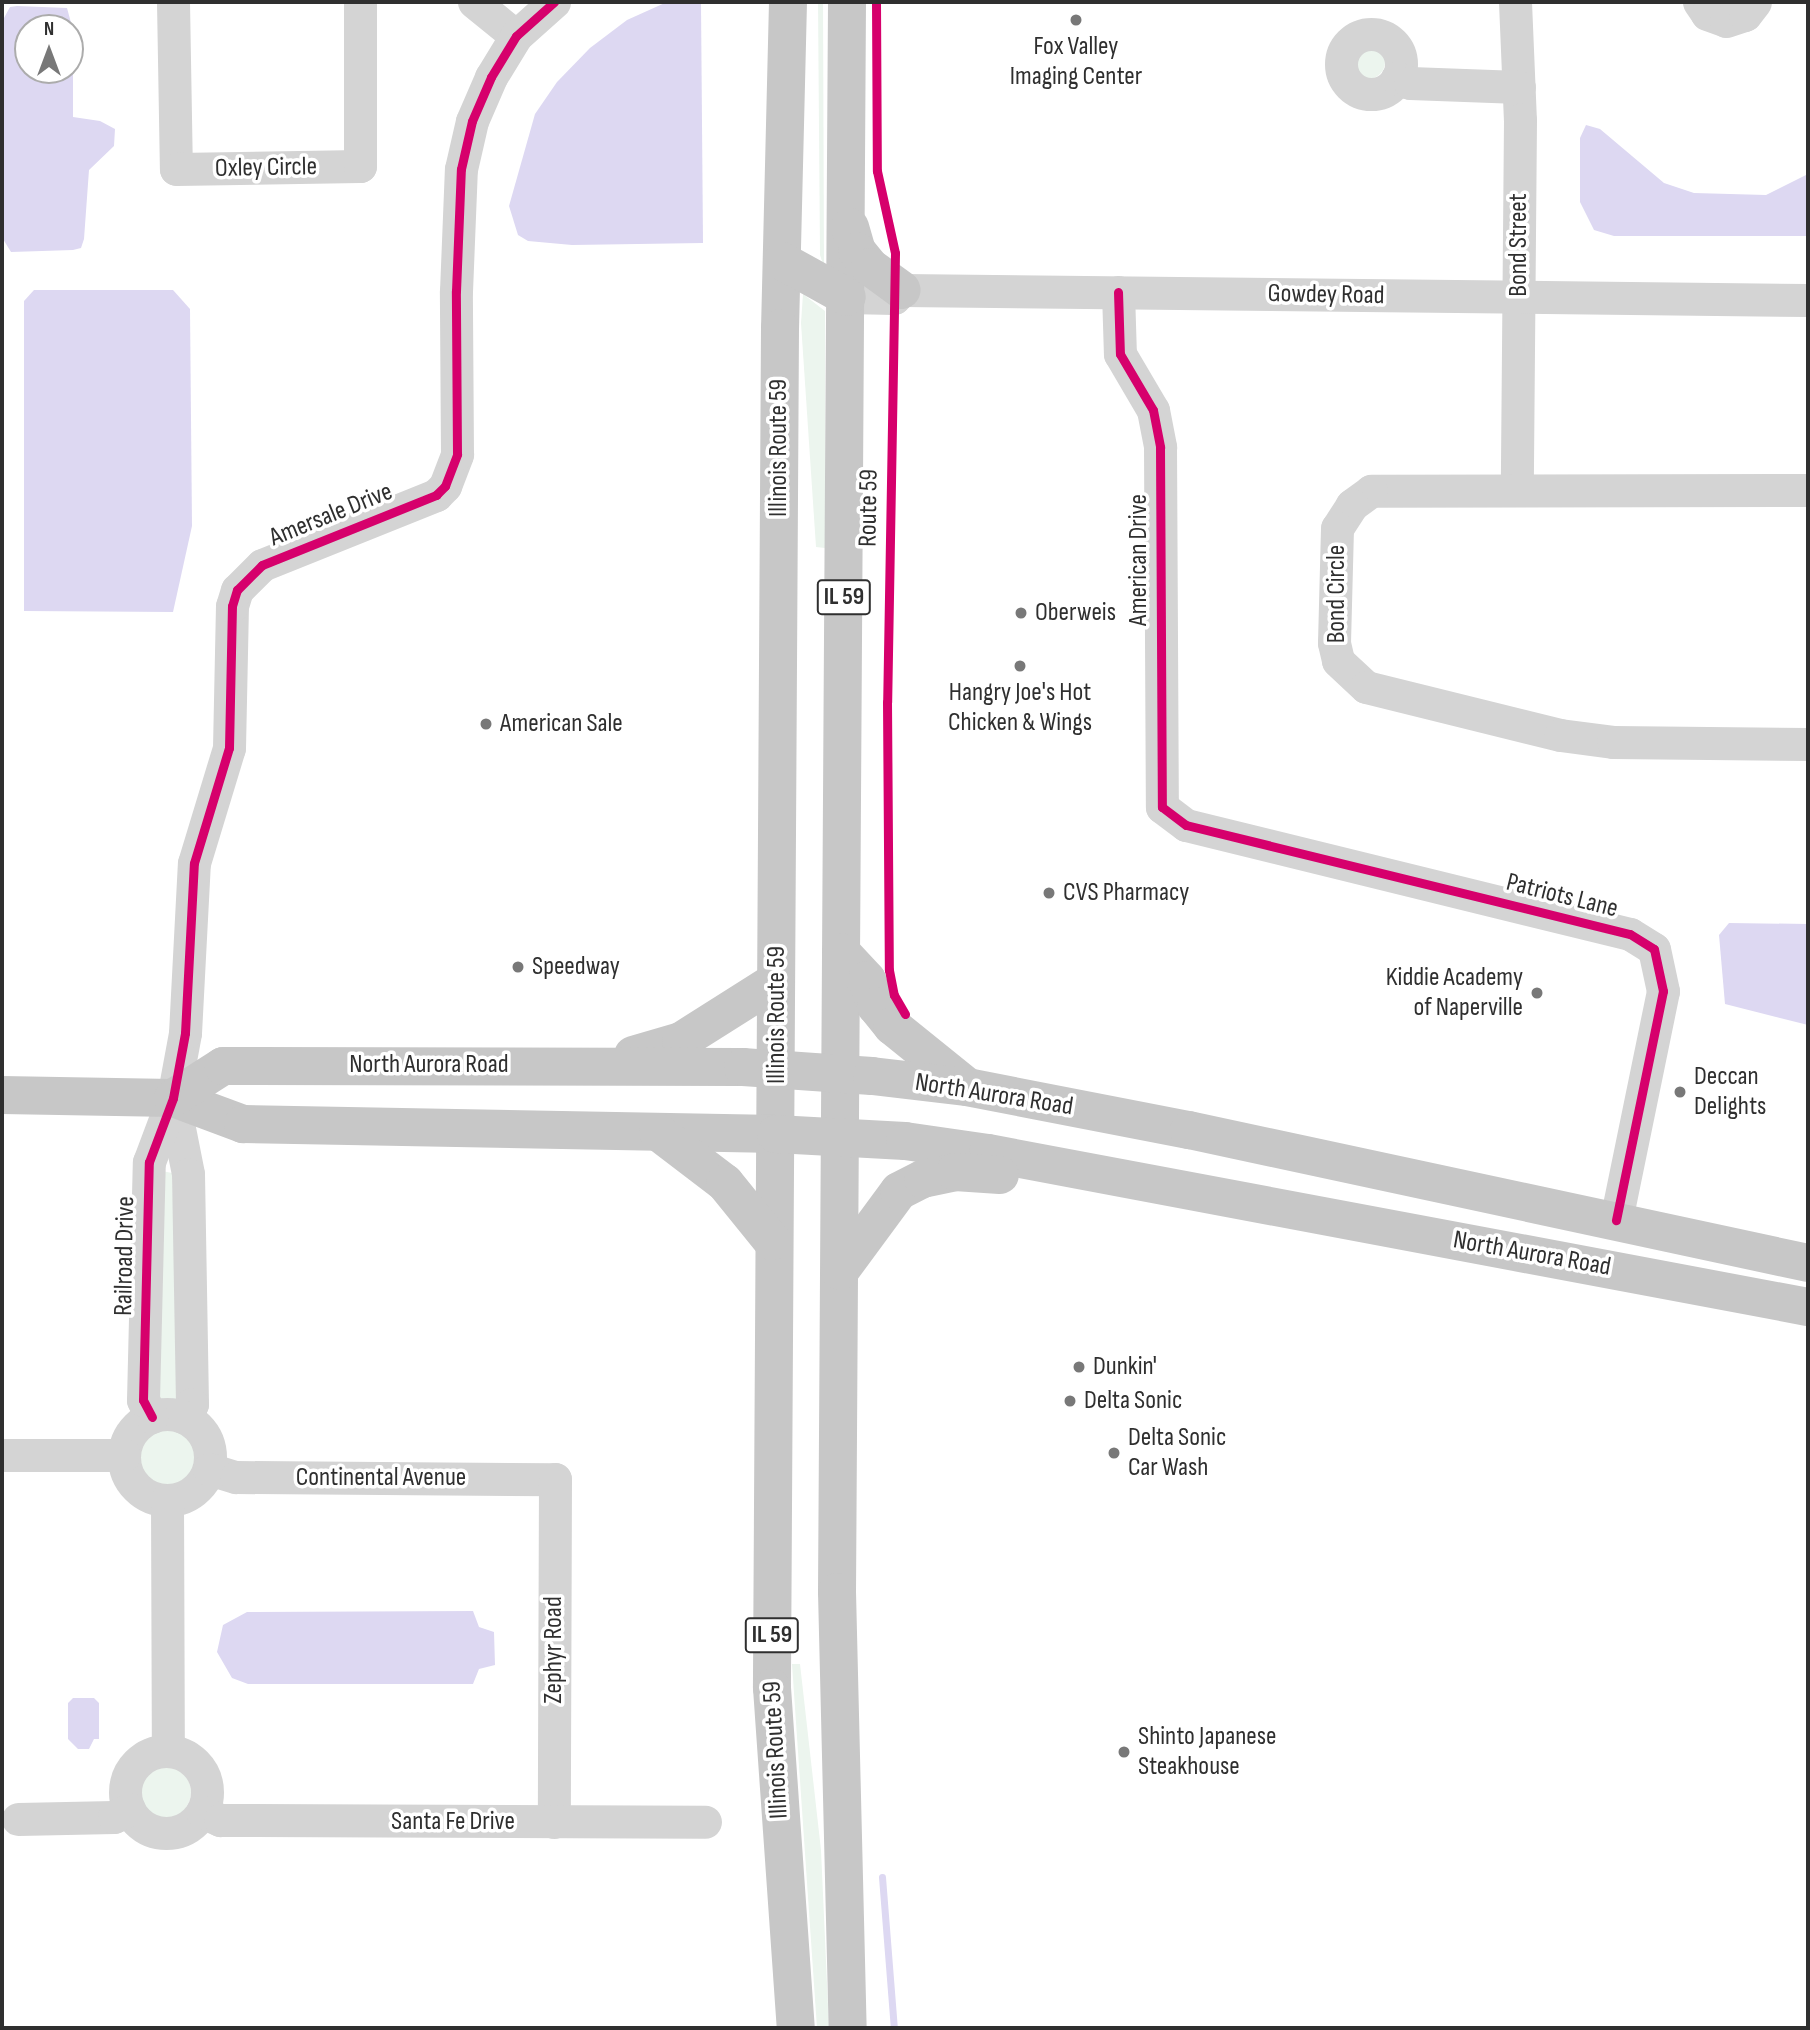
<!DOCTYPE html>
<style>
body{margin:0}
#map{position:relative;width:1810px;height:2030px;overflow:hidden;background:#fff;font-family:"Sofia Sans Condensed",sans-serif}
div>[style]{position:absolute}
.green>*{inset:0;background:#ecf5ee}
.round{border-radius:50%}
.water>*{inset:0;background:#ddd8f2}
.stream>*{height:7px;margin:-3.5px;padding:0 3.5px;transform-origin:3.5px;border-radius:3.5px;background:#ddd8f2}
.minor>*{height:33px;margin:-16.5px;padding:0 16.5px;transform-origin:16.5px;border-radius:16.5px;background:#d4d4d4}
.minor>.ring{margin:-16.5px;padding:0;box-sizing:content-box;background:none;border:33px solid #d4d4d4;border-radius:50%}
.major>*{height:38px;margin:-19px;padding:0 19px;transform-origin:19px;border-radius:19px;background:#c7c7c7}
.cycleway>*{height:9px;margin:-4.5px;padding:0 4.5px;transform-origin:4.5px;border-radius:4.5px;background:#d6006c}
.dots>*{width:19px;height:19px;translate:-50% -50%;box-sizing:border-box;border:4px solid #fff;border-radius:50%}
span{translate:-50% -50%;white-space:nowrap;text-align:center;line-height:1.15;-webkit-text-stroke:7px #fff;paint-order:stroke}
.shield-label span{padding:2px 5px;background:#fff;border:2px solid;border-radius:5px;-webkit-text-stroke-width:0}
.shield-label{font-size:24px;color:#2f2f2f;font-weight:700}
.poi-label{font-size:26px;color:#2f2f2f}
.left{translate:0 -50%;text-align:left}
.right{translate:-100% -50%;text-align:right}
.street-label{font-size:26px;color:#2f2f2f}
.frame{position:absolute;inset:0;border:4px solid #2f2f2f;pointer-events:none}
.north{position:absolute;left:14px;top:14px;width:70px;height:70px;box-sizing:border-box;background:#fff;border:2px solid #acacac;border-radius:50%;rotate:0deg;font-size:19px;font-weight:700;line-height:28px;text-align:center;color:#2f2f2f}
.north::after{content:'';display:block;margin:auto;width:24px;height:32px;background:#787878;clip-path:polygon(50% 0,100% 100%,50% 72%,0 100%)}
</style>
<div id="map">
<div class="green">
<i style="clip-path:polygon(818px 2px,823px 2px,824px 267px,820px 255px)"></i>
<i class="round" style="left:1351px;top:45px;width:34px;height:34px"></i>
<i style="clip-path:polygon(803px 294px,825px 311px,825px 548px,816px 547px,801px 323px)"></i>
<i style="clip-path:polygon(162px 1171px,172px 1173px,180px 1400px,152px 1401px)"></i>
<i class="round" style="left:137px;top:1423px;width:64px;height:64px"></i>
<i style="clip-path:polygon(792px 1664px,800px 1664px,821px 1850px,829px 2028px,817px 2028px)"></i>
<i class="round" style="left:137px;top:1765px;width:54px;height:54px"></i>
</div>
<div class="water">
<i style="clip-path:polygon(667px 2px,701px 4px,703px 243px,572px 245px,528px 241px,518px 235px,509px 206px,535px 114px,557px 82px,590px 48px,627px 20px)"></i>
<i style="clip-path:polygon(evenodd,17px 6px,67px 8px,73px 30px,73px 117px,100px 121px,115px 129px,114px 146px,89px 170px,84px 239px,81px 248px,73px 250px,11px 252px,3px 239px,4px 18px,10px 7px,17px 6px,70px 28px,70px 70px,28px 70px,28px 28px,70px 28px)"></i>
<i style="clip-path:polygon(1586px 125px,1600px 129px,1664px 183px,1694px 193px,1766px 195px,1808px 174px,1808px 236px,1614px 236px,1594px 230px,1580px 202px,1580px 138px)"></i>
<i style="clip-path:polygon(34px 290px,173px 290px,190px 309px,192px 526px,173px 612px,24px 611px,24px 301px)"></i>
<i style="clip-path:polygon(1729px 923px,1808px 924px,1808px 1025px,1725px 1004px,1719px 935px)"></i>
<i style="clip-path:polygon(473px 1611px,479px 1627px,494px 1632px,495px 1665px,479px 1669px,473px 1684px,248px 1684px,232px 1678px,217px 1652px,223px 1625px,247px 1612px)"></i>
<i style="clip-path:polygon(73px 1698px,94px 1698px,99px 1703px,99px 1739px,94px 1739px,89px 1749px,78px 1749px,68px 1739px,68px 1703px)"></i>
</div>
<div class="stream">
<i style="left:882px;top:1877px;width:151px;rotate:85.5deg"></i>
</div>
<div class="minor">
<i style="left:173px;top:2px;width:167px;rotate:89deg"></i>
<i style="left:176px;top:169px;width:184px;rotate:-0.9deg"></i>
<i style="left:360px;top:166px;width:164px;rotate:-90deg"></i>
<i style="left:474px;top:2px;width:54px;rotate:39deg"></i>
<i style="left:1515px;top:2px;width:118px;rotate:87.6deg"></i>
<i style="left:1520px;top:120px;width:368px;rotate:90.5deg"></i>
<i style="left:1699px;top:2px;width:14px;rotate:56deg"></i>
<i style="left:1707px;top:14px;width:20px;rotate:20deg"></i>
<i style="left:1726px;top:21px;width:20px;rotate:-18deg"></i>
<i style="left:1745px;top:15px;width:16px;rotate:-52deg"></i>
<i class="ring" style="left:1341px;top:34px;width:27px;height:27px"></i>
<i style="left:1397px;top:78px;width:14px;rotate:21deg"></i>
<i style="left:1410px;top:83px;width:109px;rotate:2.1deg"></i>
<i style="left:1118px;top:292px;width:62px;rotate:88.2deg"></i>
<i style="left:1120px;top:354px;width:65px;rotate:59.5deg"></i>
<i style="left:1153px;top:410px;width:38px;rotate:79deg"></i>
<i style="left:1160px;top:447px;width:360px;rotate:89.7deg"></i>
<i style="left:1162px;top:807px;width:30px;rotate:37deg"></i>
<i style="left:1186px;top:825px;width:457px;rotate:13.8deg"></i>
<i style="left:1630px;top:934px;width:28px;rotate:32deg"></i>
<i style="left:1654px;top:949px;width:43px;rotate:77.9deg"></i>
<i style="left:1663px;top:991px;width:234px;rotate:101.6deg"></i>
<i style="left:847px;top:297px;width:47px;rotate:1.2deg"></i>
<i style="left:894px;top:298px;width:11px;rotate:-45deg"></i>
<i style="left:902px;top:290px;width:906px;rotate:0.63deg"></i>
<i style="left:1808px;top:490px;width:437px;rotate:179.9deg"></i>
<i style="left:1371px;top:491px;width:24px;rotate:144deg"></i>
<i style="left:1352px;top:505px;width:27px;rotate:123deg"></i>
<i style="left:1337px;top:528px;width:115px;rotate:91.5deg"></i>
<i style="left:1334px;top:643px;width:18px;rotate:77deg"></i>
<i style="left:1338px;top:661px;width:38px;rotate:43deg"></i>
<i style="left:1366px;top:687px;width:200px;rotate:13.9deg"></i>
<i style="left:1560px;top:735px;width:53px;rotate:7.5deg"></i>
<i style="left:1613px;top:742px;width:195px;rotate:0.6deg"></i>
<i style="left:173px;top:1098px;width:77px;rotate:78.8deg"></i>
<i style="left:188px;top:1174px;width:230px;rotate:89deg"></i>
<i style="left:192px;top:1404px;width:16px;rotate:125deg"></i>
<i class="ring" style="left:124px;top:1414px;width:53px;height:53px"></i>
<i style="left:152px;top:1417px;width:19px;rotate:-118deg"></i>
<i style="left:143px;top:1400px;width:238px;rotate:-88.6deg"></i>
<i style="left:149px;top:1162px;width:68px;rotate:-69.4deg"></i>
<i style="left:173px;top:1098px;width:66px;rotate:-79.5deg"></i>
<i style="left:185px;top:1033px;width:170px;rotate:-87deg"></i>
<i style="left:194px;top:863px;width:120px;rotate:-73.1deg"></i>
<i style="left:229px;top:748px;width:142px;rotate:-88.8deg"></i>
<i style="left:232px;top:606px;width:17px;rotate:-73deg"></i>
<i style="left:237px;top:590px;width:35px;rotate:-45deg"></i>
<i style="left:262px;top:565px;width:188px;rotate:-21.9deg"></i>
<i style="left:436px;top:495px;width:13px;rotate:-45deg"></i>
<i style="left:445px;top:486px;width:34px;rotate:-69deg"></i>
<i style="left:457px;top:454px;width:163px;rotate:-90.4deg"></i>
<i style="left:456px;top:291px;width:122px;rotate:-87.7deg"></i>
<i style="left:461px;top:169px;width:49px;rotate:-77.1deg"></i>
<i style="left:472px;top:121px;width:48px;rotate:-66.6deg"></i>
<i style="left:491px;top:77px;width:48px;rotate:-58.6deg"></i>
<i style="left:516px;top:36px;width:51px;rotate:-41.8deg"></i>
<i style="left:2px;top:1455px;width:122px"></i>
<i style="left:209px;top:1469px;width:28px;rotate:17deg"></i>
<i style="left:236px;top:1477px;width:319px;rotate:0.4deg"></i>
<i style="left:555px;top:1479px;width:343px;rotate:90.2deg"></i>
<i style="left:167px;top:1500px;width:251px;rotate:89.8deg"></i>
<i class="ring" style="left:125px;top:1751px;width:49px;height:49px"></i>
<i style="left:202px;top:1812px;width:20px;rotate:24deg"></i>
<i style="left:220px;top:1820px;width:485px;rotate:0.2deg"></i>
<i style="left:18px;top:1819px;width:96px;rotate:-1.2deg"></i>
<i style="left:114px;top:1817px;width:17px;rotate:-28deg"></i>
</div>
<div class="major">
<i style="left:788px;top:2px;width:326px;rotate:91.4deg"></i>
<i style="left:780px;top:328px;width:1360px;rotate:90.34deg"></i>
<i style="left:772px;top:1688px;width:341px;rotate:86deg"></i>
<i style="left:847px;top:2px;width:1590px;rotate:90.36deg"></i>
<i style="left:837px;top:1592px;width:436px;rotate:88.6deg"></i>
<i style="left:850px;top:227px;width:25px;rotate:74deg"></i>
<i style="left:857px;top:251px;width:21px;rotate:51deg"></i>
<i style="left:870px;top:267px;width:39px;rotate:36deg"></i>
<i style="left:782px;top:261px;width:74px;rotate:29deg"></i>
<i style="left:841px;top:952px;width:38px;rotate:47deg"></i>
<i style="left:867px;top:980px;width:28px;rotate:71deg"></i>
<i style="left:876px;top:1006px;width:26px;rotate:51deg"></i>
<i style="left:892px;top:1026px;width:94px;rotate:38.9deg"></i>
<i style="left:633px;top:1055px;width:50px;rotate:-16.3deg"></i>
<i style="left:681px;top:1041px;width:112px;rotate:-32.3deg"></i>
<i style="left:2px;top:1095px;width:171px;rotate:1deg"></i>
<i style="left:173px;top:1098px;width:75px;rotate:20.4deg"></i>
<i style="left:243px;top:1124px;width:533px;rotate:1.07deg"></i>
<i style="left:776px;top:1134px;width:129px;rotate:3.1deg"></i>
<i style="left:905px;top:1141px;width:84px;rotate:8.2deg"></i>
<i style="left:988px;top:1153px;width:834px;rotate:10.64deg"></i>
<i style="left:173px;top:1098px;width:59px;rotate:-32.6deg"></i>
<i style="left:223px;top:1066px;width:520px;rotate:0.11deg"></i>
<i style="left:743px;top:1067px;width:129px;rotate:4deg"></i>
<i style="left:872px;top:1076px;width:96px;rotate:6.6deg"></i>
<i style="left:967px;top:1087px;width:226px;rotate:11deg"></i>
<i style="left:1189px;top:1130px;width:633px;rotate:12.13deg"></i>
<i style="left:658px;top:1132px;width:84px;rotate:37.3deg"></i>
<i style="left:725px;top:1183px;width:75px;rotate:51deg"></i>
<i style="left:840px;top:1271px;width:99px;rotate:-53.6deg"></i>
<i style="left:899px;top:1191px;width:27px;rotate:-27deg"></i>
<i style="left:923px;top:1179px;width:33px;rotate:-12deg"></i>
<i style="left:955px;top:1172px;width:45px;rotate:3.8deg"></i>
</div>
<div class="cycleway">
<i style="left:876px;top:2px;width:169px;rotate:89.7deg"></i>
<i style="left:877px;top:171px;width:84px;rotate:77.6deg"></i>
<i style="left:895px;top:253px;width:449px;rotate:91deg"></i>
<i style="left:887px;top:702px;width:268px;rotate:89.6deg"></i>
<i style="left:889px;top:970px;width:25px;rotate:79deg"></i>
<i style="left:894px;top:995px;width:22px;rotate:60deg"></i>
<i style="left:1118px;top:292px;width:62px;rotate:88.2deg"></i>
<i style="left:1120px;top:354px;width:65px;rotate:59.5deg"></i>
<i style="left:1153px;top:410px;width:38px;rotate:79deg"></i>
<i style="left:1160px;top:447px;width:360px;rotate:89.7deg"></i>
<i style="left:1162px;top:807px;width:30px;rotate:37deg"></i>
<i style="left:1186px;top:825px;width:457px;rotate:13.8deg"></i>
<i style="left:1630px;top:934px;width:28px;rotate:32deg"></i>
<i style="left:1654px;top:949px;width:43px;rotate:77.9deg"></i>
<i style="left:1663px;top:991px;width:234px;rotate:101.6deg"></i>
<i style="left:152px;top:1417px;width:19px;rotate:-118deg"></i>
<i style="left:143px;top:1400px;width:238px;rotate:-88.6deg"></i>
<i style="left:149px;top:1162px;width:68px;rotate:-69.4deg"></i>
<i style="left:173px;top:1098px;width:66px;rotate:-79.5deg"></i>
<i style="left:185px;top:1033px;width:170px;rotate:-87deg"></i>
<i style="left:194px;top:863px;width:120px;rotate:-73.1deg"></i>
<i style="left:229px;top:748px;width:142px;rotate:-88.8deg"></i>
<i style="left:232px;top:606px;width:17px;rotate:-73deg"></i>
<i style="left:237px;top:590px;width:35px;rotate:-45deg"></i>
<i style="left:262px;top:565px;width:188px;rotate:-21.9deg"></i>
<i style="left:436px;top:495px;width:13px;rotate:-45deg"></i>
<i style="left:445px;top:486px;width:34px;rotate:-69deg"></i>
<i style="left:457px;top:454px;width:163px;rotate:-90.4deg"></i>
<i style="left:456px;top:291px;width:122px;rotate:-87.7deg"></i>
<i style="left:461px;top:169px;width:49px;rotate:-77.1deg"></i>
<i style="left:472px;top:121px;width:48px;rotate:-66.6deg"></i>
<i style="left:491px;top:77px;width:48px;rotate:-58.6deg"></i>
<i style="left:516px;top:36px;width:51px;rotate:-41.8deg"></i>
</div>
<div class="dots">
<i style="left:1076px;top:20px;background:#787878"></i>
<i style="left:1021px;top:613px;background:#787878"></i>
<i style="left:1020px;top:666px;background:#787878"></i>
<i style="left:486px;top:724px;background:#787878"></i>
<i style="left:1049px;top:893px;background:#787878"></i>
<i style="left:518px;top:967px;background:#787878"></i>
<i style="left:1537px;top:993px;background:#787878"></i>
<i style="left:1680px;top:1092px;background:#787878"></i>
<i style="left:1079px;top:1367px;background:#787878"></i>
<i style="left:1070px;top:1401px;background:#787878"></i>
<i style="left:1114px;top:1453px;background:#787878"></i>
<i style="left:1124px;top:1752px;background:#787878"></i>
</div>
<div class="shield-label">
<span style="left:844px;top:597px">IL 59</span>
<span style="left:772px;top:1635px">IL 59</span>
</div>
<div class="poi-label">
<span style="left:1076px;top:62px">Fox Valley<br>Imaging Center</span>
<span class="left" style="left:1035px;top:613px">Oberweis</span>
<span style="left:1020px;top:708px">Hangry Joe's Hot<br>Chicken &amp; Wings</span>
<span class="left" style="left:500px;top:724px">American Sale</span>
<span class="left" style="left:1063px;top:893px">CVS Pharmacy</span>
<span class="left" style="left:532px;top:967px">Speedway</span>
<span class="right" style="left:1523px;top:993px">Kiddie Academy<br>of Naperville</span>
<span class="left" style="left:1694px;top:1092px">Deccan<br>Delights</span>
<span class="left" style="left:1093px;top:1367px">Dunkin'</span>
<span class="left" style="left:1084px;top:1401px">Delta Sonic</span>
<span class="left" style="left:1128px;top:1453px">Delta Sonic<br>Car Wash</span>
<span class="left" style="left:1138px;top:1752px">Shinto Japanese<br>Steakhouse</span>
</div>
<div class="street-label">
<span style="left:266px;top:168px;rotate:-1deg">Oxley Circle</span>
<span style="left:1519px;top:245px;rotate:-90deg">Bond Street</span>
<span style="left:1326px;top:295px;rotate:1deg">Gowdey Road</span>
<span style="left:779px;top:448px;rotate:-90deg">Illinois Route 59</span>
<span style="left:869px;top:508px;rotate:-89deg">Route 59</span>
<span style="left:331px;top:515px;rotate:-22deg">Amersale Drive</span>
<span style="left:1139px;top:560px;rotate:-90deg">American Drive</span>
<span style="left:1337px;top:594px;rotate:-90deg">Bond Circle</span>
<span style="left:1562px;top:896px;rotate:14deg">Patriots Lane</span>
<span style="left:777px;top:1015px;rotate:-90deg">Illinois Route 59</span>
<span style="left:429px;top:1065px">North Aurora Road</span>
<span style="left:994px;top:1095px;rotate:9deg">North Aurora Road</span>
<span style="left:1532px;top:1254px;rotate:10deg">North Aurora Road</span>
<span style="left:125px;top:1256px;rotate:-89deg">Railroad Drive</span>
<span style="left:381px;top:1478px">Continental Avenue</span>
<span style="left:554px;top:1650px;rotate:-90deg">Zephyr Road</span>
<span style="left:776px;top:1750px;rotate:-93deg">Illinois Route 59</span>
<span style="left:453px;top:1822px">Santa Fe Drive</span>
</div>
<div class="frame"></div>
<div class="north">N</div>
</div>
